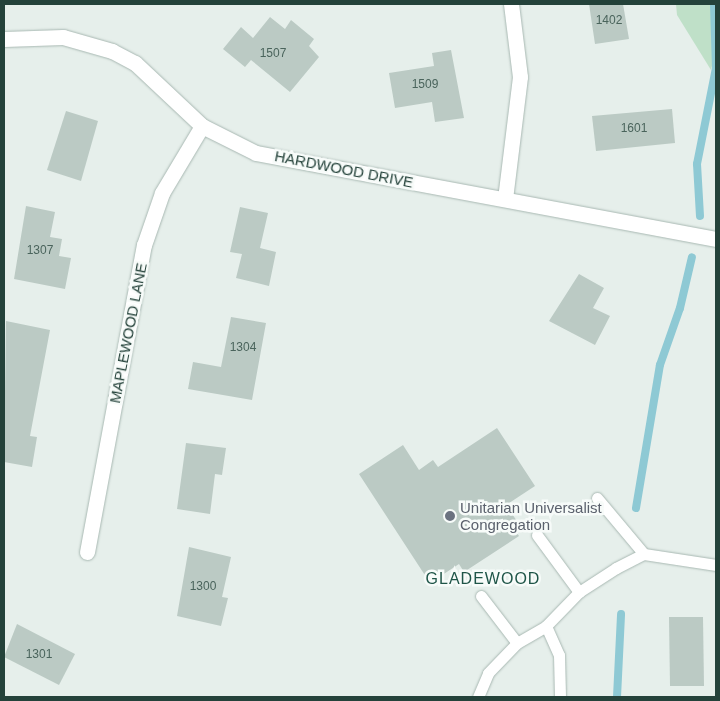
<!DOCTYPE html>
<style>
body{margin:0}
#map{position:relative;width:720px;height:701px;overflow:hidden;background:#e6efeb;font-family:Helvetica,sans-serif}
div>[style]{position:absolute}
.green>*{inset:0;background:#bfe0c8}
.stream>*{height:8px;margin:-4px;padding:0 4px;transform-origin:4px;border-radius:4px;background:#8ec9d4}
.building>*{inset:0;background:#bbcac4}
.roads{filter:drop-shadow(0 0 1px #a8b8b2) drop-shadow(0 0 1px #a8b8b2)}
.lane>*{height:11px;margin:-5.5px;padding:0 5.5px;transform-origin:5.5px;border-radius:5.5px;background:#fff}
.street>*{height:15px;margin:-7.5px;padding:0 7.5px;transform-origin:7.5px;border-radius:7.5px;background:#fff}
.dots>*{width:14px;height:14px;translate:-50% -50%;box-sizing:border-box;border:2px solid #f7fbf9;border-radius:50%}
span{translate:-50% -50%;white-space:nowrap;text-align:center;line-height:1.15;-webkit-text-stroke:5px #f7fbf9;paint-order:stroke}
.number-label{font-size:12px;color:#4a645c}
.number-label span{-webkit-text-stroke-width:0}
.street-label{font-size:15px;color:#24423a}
.worship-label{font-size:15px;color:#5b616d}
.left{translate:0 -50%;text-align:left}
.neighbourhood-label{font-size:16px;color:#1f5548;letter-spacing:1px}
.frame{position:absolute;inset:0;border:5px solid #24423a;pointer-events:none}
</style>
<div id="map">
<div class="green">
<i style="clip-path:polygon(676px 4px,716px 4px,716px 49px,711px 70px,677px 15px)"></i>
</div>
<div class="stream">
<i style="left:700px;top:216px;width:52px;rotate:-93.3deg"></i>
<i style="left:697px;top:164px;width:98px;rotate:-78.8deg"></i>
<i style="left:716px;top:68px;width:64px;rotate:-91.8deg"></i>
<i style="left:636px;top:508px;width:145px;rotate:-80.5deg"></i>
<i style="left:660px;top:365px;width:60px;rotate:-70.7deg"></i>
<i style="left:680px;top:308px;width:52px;rotate:-76.8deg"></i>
<i style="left:617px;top:697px;width:83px;rotate:-87.2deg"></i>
</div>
<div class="building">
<i style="clip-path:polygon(589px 4px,623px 4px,629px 39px,595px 44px)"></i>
<i style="clip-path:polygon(270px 17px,285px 29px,291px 20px,314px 39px,309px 46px,319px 57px,290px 92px,251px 60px,245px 67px,223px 49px,241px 27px,253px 38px)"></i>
<i style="clip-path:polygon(451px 50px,464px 118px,435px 122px,432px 102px,395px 108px,389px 73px,434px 66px,432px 53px)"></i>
<i style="clip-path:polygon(672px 109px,675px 143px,596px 151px,592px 116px)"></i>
<i style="clip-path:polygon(66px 111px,98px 121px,81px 181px,47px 170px)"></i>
<i style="clip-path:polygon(26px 206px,55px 212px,50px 237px,62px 239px,59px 256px,71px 258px,65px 289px,14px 279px)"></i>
<i style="clip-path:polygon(240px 207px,268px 213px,260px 248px,276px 252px,269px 286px,236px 278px,242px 254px,230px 252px)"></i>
<i style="clip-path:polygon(579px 274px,604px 288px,593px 308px,610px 316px,595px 345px,549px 321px)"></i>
<i style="clip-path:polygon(231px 317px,266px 323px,252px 400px,188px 389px,193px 362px,221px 367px)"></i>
<i style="clip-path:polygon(6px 321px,50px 330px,30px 436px,37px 437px,32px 467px,4px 462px)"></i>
<i style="clip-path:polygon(497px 428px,535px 486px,506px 505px,521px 527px,515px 530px,519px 536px,464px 572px,459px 564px,430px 583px,359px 474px,403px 445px,419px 470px,433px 460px,438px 467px)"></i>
<i style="clip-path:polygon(186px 443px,226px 448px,222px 475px,215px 474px,210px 514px,177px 509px)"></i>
<i style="clip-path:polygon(189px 547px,231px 557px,222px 597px,228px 598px,221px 626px,177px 616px)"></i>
<i style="clip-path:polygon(669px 617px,703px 617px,704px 686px,670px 686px)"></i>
<i style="clip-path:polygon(17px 624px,75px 654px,59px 685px,4px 657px)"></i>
</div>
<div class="roads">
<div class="lane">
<i style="left:597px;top:498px;width:73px;rotate:50deg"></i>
<i style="left:537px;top:535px;width:71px;rotate:53.6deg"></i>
<i style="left:481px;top:596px;width:59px;rotate:52.5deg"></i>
<i style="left:546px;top:626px;width:32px;rotate:66deg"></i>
<i style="left:559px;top:655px;width:42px;rotate:88.6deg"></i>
<i style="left:478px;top:697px;width:26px;rotate:-67deg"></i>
<i style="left:488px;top:673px;width:42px;rotate:-46deg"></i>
<i style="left:517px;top:643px;width:34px;rotate:-30deg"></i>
<i style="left:546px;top:626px;width:47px;rotate:-45.9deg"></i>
<i style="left:579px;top:592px;width:44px;rotate:-33deg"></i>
<i style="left:616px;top:568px;width:31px;rotate:-27deg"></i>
<i style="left:644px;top:554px;width:73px;rotate:8.7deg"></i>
</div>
<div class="street">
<i style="left:4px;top:39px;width:59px;rotate:-1.9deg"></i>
<i style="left:63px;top:37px;width:51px;rotate:15.9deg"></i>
<i style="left:112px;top:51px;width:26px;rotate:28deg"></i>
<i style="left:135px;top:63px;width:92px;rotate:43.2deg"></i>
<i style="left:202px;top:126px;width:60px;rotate:26.6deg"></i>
<i style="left:256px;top:153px;width:468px;rotate:10.6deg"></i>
<i style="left:505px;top:199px;width:123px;rotate:-83deg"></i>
<i style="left:520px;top:77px;width:74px;rotate:-97deg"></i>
<i style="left:87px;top:552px;width:312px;rotate:-79.5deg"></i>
<i style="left:144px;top:245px;width:55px;rotate:-70.9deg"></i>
<i style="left:162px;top:193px;width:78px;rotate:-59.2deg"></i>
</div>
</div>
<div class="dots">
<i style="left:450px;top:516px;background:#6b7280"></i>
</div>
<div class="number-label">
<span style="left:609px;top:21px">1402</span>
<span style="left:273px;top:54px">1507</span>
<span style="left:425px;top:85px">1509</span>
<span style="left:634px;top:129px">1601</span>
<span style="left:40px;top:251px">1307</span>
<span style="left:243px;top:348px">1304</span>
<span style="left:203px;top:587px">1300</span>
<span style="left:39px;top:655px">1301</span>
</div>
<div class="street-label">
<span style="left:344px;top:169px;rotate:11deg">HARDWOOD DRIVE</span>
<span style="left:128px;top:333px;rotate:-79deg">MAPLEWOOD LANE</span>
</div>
<div class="worship-label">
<span class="left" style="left:460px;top:516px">Unitarian Universalist<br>Congregation</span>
</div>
<div class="neighbourhood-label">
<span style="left:483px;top:579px">GLADEWOOD</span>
</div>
<div class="frame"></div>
</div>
